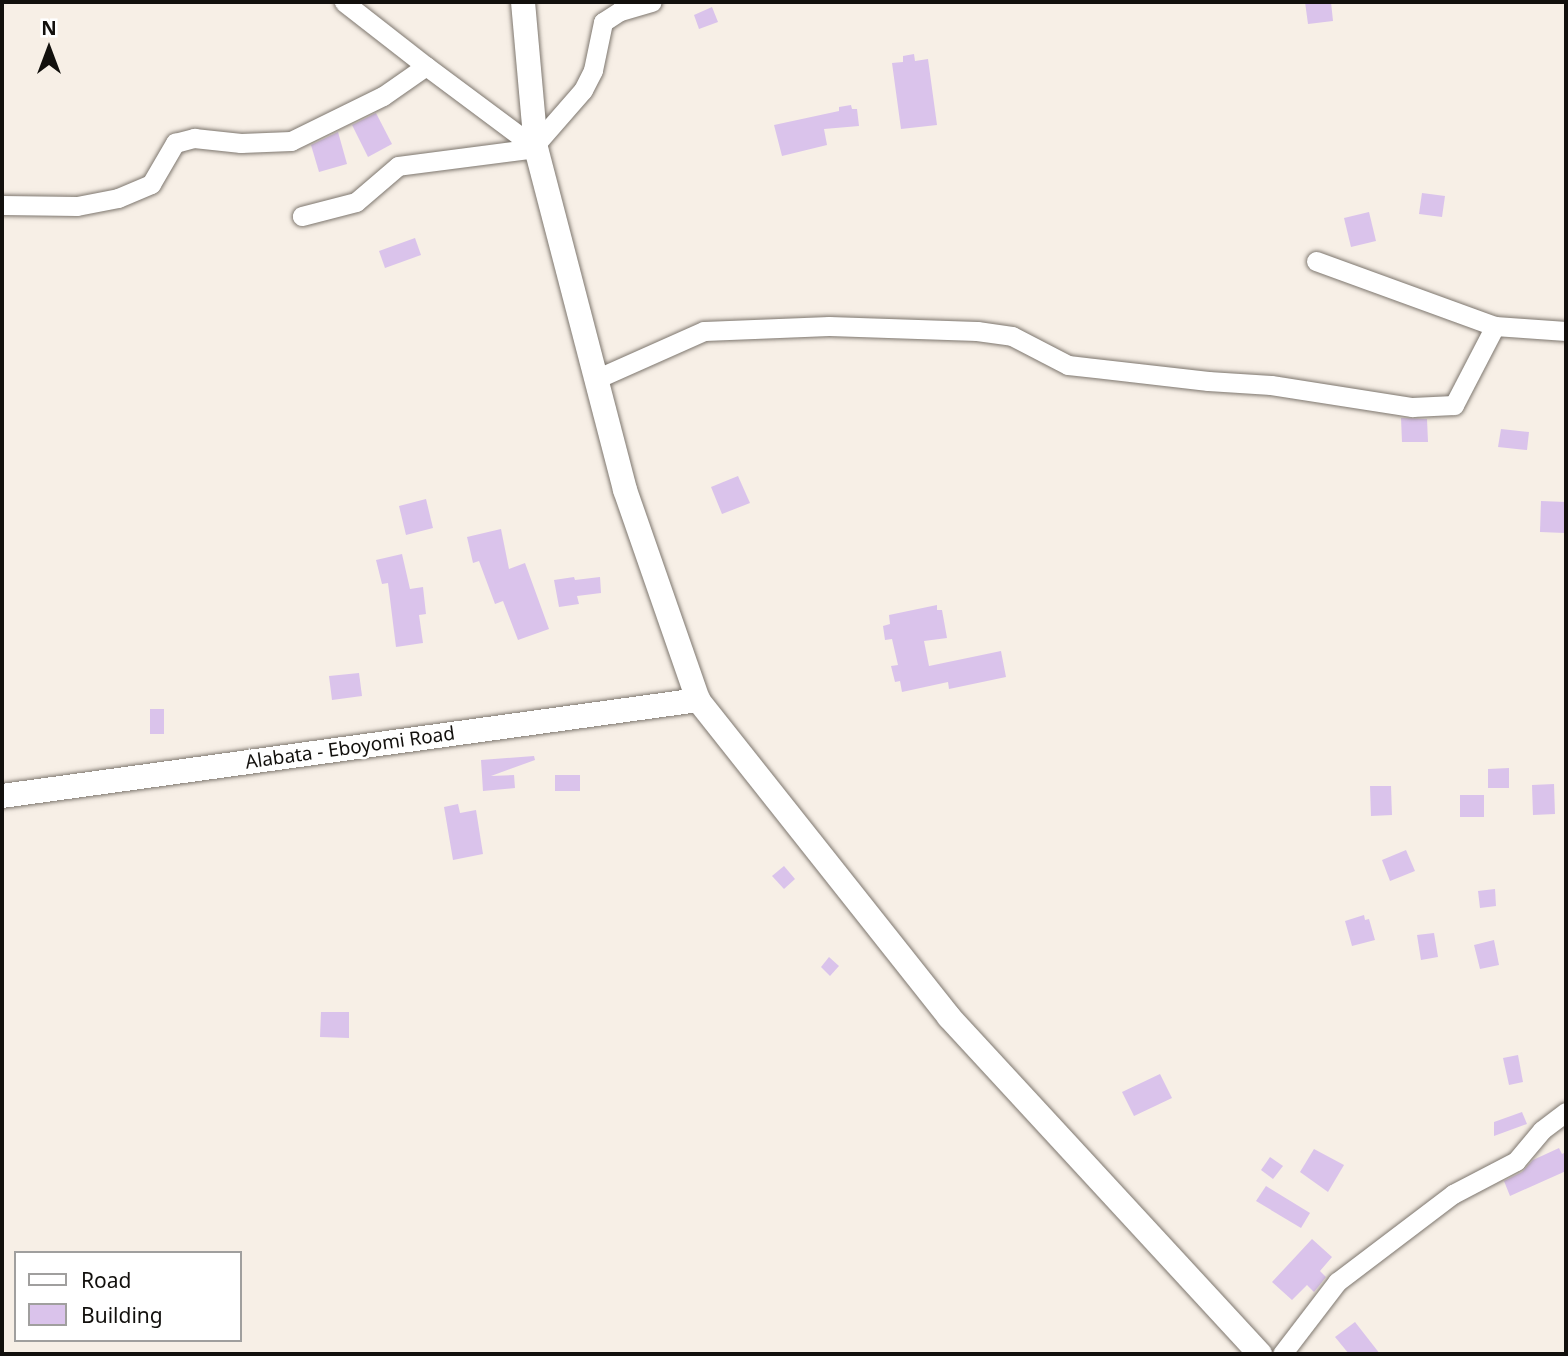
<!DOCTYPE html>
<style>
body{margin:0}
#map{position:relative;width:1568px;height:1356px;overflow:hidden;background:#f7efe6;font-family:"Noto Sans",sans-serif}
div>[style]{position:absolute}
.building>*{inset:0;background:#dac3eb}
.roads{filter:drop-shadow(0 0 2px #7d766e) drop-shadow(0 0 2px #7d766e)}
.minor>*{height:19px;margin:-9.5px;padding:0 9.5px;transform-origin:9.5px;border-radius:9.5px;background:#fff}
.major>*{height:24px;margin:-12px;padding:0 12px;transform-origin:12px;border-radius:12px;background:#fff}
span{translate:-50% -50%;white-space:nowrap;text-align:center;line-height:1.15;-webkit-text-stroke:5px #fff;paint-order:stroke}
.street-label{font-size:19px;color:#12100d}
.frame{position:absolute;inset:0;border:4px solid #12100d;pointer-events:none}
.legend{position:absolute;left:14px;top:1251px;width:228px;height:91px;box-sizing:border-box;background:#fff;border:2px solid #a09f9e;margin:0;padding:9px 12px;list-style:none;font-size:21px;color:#12100d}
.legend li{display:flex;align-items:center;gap:14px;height:35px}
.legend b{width:35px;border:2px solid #a09f9e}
.north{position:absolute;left:14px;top:14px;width:70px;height:70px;-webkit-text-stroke:5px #fff;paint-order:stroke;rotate:0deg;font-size:19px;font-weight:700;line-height:28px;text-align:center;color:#12100d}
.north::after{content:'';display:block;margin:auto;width:24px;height:32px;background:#12100d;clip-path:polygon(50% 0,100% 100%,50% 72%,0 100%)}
</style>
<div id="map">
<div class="building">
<i style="clip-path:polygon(1305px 2px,1331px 2px,1333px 21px,1308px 24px)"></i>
<i style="clip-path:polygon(712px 7px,718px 22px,699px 29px,694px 15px)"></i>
<i style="clip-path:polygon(914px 54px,915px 61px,928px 59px,937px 125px,901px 129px,892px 63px,903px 62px,903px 56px)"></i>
<i style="clip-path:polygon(851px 105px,852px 109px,857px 109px,859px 126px,824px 129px,827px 145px,782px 156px,774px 125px,839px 111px,839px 107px)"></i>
<i style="clip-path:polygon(376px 113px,392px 144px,368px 157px,352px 125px)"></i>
<i style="clip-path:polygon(338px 132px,347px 164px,319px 172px,311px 145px)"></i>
<i style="clip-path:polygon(1422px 193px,1445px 196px,1442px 217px,1419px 214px)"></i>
<i style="clip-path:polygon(1369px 212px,1376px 241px,1351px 247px,1344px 218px)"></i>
<i style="clip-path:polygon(415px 238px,421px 255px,385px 268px,379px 251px)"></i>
<i style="clip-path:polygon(1401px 418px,1427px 419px,1428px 442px,1402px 442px)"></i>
<i style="clip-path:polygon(1501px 429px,1529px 432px,1527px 450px,1498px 447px)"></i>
<i style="clip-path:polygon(738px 476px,750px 503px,722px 514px,711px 487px)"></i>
<i style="clip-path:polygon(426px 499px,433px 528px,406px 535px,399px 506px)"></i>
<i style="clip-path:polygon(1541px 501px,1566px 502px,1565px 533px,1540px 532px)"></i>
<i style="clip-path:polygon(501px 529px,509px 569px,525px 563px,549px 629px,518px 640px,503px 601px,495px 604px,479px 561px,473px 563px,467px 537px)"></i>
<i style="clip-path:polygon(402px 554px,410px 589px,423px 587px,426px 614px,419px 615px,423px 643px,396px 647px,388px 583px,382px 584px,376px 560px)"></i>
<i style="clip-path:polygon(574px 577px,575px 580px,600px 577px,601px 593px,577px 596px,579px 604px,559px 607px,554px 580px)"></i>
<i style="clip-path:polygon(937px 605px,937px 610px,942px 610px,947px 638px,924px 641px,929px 666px,1001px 651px,1006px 677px,949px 689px,948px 682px,902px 692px,900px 681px,895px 682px,891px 666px,898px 665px,892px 639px,885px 640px,883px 626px,890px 624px,889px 615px)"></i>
<i style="clip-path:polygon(359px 673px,362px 696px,332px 700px,329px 676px)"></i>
<i style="clip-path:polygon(150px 709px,164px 709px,164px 734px,150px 734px)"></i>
<i style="clip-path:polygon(534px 756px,535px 760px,491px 776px,514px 775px,515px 788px,483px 791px,481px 760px)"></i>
<i style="clip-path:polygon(1509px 768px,1509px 788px,1488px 788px,1488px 769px)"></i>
<i style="clip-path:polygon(555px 775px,580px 775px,580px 791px,555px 791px)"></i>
<i style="clip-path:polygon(1554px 784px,1555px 814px,1533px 815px,1532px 785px)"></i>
<i style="clip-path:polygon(1370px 786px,1391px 786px,1392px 815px,1371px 816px)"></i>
<i style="clip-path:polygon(1460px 795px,1484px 795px,1484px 817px,1460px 817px)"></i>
<i style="clip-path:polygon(458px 804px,460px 813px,476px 810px,483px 854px,453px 860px,444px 807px)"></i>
<i style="clip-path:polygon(1406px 850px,1415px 871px,1390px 881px,1382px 860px)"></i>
<i style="clip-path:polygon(784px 866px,795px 879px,784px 889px,772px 876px)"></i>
<i style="clip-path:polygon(1495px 889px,1496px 906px,1480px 908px,1478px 891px)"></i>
<i style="clip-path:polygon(1364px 915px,1365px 920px,1369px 919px,1375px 940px,1352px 946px,1345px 921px)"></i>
<i style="clip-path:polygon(1434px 933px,1438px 957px,1421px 960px,1417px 935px)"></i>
<i style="clip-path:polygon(1494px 940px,1499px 965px,1480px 969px,1474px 945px)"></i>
<i style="clip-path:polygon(829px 957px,839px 966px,830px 976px,821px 967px)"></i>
<i style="clip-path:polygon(321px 1012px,349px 1012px,349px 1038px,320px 1037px)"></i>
<i style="clip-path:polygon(1518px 1055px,1523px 1082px,1509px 1085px,1503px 1058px)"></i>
<i style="clip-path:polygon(1160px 1074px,1172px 1098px,1134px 1116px,1122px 1092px)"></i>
<i style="clip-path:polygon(1522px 1112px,1527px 1124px,1494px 1136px,1494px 1122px)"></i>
<i style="clip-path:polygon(1559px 1148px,1562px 1154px,1566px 1152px,1566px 1171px,1510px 1196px,1504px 1181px,1522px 1172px,1533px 1160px)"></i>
<i style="clip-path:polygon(1314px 1149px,1344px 1165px,1328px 1192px,1300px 1172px)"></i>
<i style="clip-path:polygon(1270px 1157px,1283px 1166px,1273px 1179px,1261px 1170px)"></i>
<i style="clip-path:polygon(1266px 1186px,1310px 1213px,1301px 1228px,1256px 1201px)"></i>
<i style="clip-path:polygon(1312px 1239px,1332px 1257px,1320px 1271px,1326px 1277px,1314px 1292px,1307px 1285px,1292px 1300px,1272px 1282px)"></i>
<i style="clip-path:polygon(1355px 1322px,1380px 1354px,1349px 1354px,1335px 1337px)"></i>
</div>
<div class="roads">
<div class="minor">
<i style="left:344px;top:2px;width:104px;rotate:38deg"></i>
<i style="left:535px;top:145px;width:73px;rotate:-48.9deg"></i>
<i style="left:583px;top:90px;width:22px;rotate:-63deg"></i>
<i style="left:593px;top:70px;width:49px;rotate:-78.2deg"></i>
<i style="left:603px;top:22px;width:20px;rotate:-33deg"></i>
<i style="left:620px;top:11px;width:33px;rotate:-16deg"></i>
<i style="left:2px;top:205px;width:75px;rotate:0.8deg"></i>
<i style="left:77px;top:206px;width:42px;rotate:-11deg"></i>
<i style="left:118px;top:198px;width:36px;rotate:-23deg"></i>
<i style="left:151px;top:184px;width:48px;rotate:-59.7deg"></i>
<i style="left:175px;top:143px;width:20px;rotate:-15deg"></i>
<i style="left:194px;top:138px;width:47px;rotate:6.1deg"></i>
<i style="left:241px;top:143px;width:50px;rotate:-2.3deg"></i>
<i style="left:291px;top:141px;width:102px;rotate:-26.1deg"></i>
<i style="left:383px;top:96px;width:52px;rotate:-34.9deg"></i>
<i style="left:426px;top:66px;width:137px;rotate:36.7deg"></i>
<i style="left:536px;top:148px;width:139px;rotate:172.6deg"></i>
<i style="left:398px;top:166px;width:55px;rotate:139.4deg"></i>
<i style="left:356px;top:202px;width:56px;rotate:165.5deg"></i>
<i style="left:1316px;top:261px;width:190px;rotate:20deg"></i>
<i style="left:1495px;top:326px;width:71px;rotate:4deg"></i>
<i style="left:596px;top:379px;width:118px;rotate:-24deg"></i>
<i style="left:704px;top:331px;width:125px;rotate:-2.3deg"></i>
<i style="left:829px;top:326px;width:148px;rotate:1.9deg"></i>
<i style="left:977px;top:331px;width:35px;rotate:8deg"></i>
<i style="left:1012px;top:336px;width:63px;rotate:27.4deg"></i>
<i style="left:1068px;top:365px;width:141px;rotate:6.5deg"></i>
<i style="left:1208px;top:381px;width:63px;rotate:3.6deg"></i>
<i style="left:1271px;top:385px;width:143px;rotate:8.9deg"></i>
<i style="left:1412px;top:407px;width:42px;rotate:-2.7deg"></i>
<i style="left:1454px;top:405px;width:89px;rotate:-62.6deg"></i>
<i style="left:1282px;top:1354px;width:91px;rotate:-52.6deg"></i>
<i style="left:1337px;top:1282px;width:146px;rotate:-37.2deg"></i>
<i style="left:1453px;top:1194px;width:71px;rotate:-27.6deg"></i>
<i style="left:1516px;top:1161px;width:40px;rotate:-50deg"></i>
<i style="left:1542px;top:1130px;width:30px;rotate:-37deg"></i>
</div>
<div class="major">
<i style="left:523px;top:2px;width:147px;rotate:84.9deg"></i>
<i style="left:536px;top:148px;width:353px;rotate:75.4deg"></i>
<i style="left:625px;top:490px;width:222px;rotate:70.8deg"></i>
<i style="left:698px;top:700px;width:404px;rotate:51.6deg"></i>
<i style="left:949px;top:1017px;width:459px;rotate:47.3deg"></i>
<i style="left:2px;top:796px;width:703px;rotate:-7.85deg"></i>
</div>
</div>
<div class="street-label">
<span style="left:350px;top:748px;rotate:-8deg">Alabata - Eboyomi Road</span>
</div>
<div class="frame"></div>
<ul class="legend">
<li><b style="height:9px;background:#fff"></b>Road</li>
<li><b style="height:19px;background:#dac3eb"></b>Building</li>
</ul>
<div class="north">N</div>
</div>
